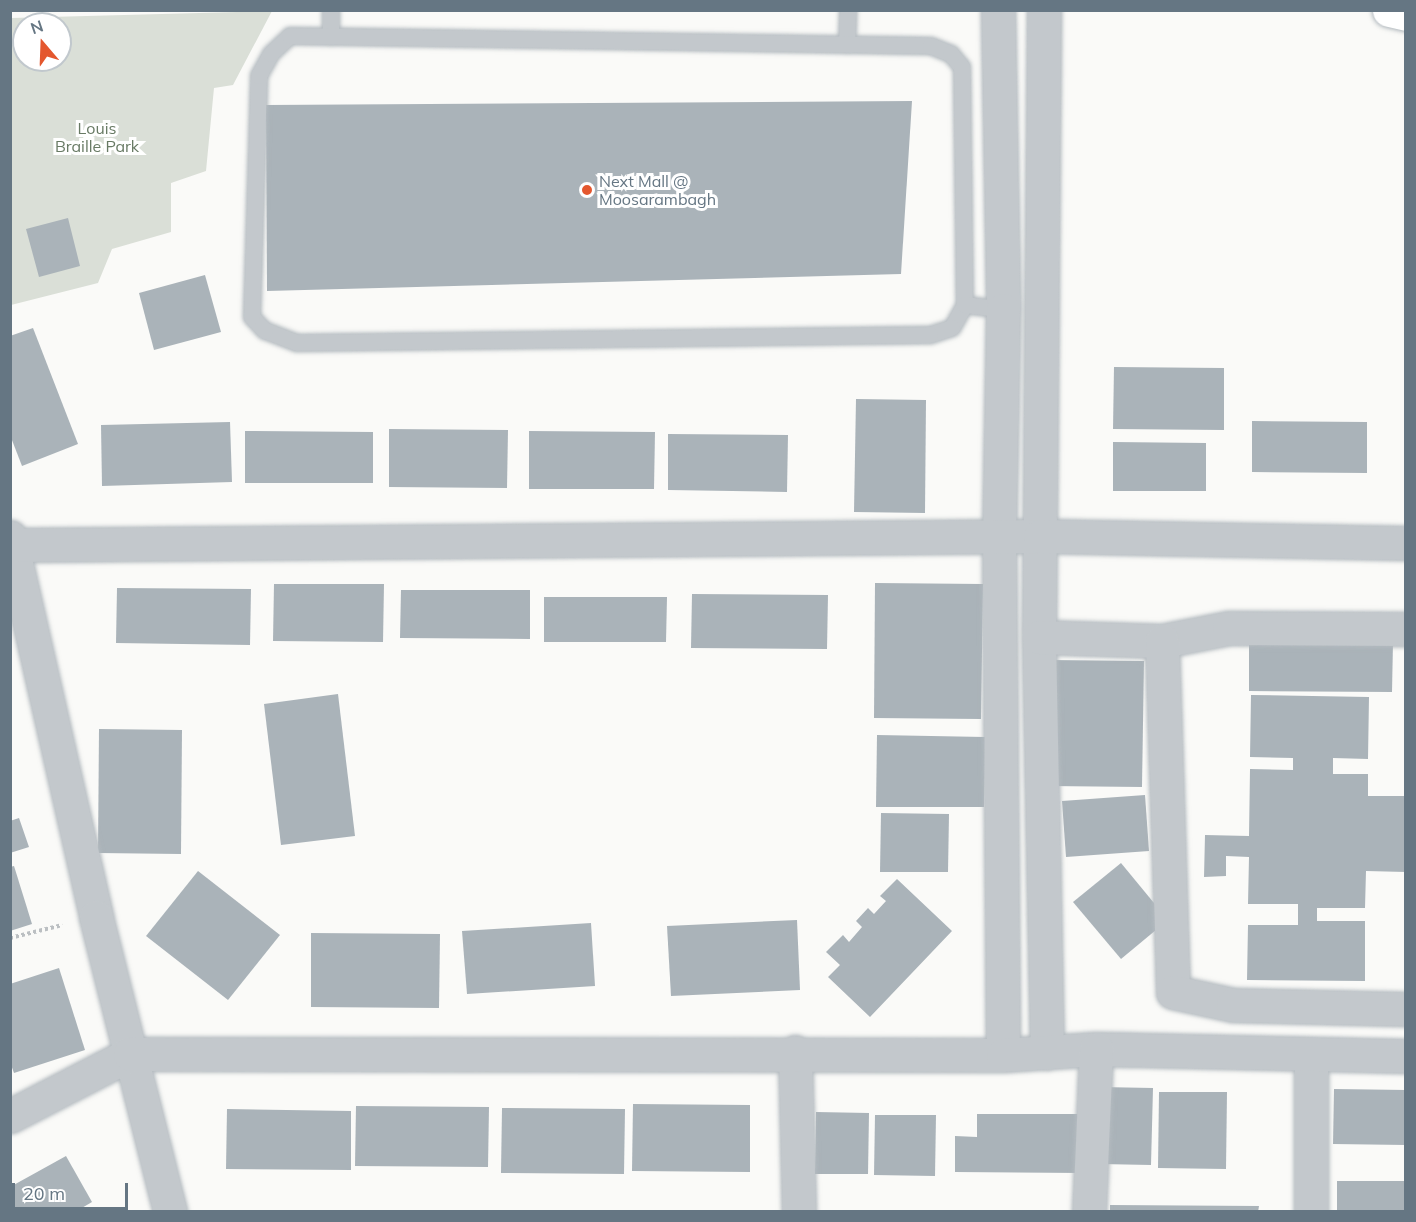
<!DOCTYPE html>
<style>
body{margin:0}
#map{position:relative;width:1416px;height:1222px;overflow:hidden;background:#fafaf8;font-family:Mulish,sans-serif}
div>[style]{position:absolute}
.green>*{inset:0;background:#dadfd7}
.building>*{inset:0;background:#aab3b9}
.path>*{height:4px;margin-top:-2px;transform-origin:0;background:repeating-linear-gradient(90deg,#bbbfc2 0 3px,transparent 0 6px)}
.roads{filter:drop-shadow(0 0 2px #b3babf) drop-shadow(0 0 2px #b3babf)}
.lane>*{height:16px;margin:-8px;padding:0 8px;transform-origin:8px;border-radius:8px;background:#c3c8cc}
.street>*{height:33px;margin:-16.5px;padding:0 16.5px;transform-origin:16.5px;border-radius:16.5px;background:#c3c8cc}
.secondary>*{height:33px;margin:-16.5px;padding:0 16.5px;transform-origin:16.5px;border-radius:16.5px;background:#fff}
.dots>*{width:16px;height:16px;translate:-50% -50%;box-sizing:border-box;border:3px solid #fff;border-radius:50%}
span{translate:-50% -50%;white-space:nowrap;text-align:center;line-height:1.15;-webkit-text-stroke:6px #fff;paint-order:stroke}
.park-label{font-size:16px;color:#687a64}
.poi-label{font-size:16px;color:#657683}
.left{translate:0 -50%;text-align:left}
.frame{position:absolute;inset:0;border:12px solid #657683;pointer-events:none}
.north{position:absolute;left:12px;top:12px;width:60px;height:60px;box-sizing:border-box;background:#fff;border:2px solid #c1c8cd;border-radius:50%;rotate:341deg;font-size:16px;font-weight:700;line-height:24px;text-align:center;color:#657683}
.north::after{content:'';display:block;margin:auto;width:21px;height:27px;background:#e4572e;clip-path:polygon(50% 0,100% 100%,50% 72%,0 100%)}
.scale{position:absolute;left:12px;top:1183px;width:116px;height:27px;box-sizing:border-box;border:3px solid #657683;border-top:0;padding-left:8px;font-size:18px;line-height:21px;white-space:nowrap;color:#657683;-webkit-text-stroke:4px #fff;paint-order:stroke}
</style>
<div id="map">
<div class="green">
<i style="clip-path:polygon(evenodd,272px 11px,233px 85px,214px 88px,206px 171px,171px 183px,171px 232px,112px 249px,98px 283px,11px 305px,11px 18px,272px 11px,24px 24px,60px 24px,60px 60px,24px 60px,24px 24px)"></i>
</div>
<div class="building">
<i style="clip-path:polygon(912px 101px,901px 274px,267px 291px,266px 105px)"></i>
<i style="clip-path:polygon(68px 218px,80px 266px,39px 277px,26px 229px)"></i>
<i style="clip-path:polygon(205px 275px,221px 332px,154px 350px,139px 293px)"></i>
<i style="clip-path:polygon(33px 328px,78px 444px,22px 466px,10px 435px,10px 336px)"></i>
<i style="clip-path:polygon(1114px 367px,1224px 368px,1224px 430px,1113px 429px)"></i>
<i style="clip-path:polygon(856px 399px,926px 400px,925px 513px,854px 512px)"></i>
<i style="clip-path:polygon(1252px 421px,1367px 422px,1367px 473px,1252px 472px)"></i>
<i style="clip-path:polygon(230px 422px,232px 482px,102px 486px,101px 425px)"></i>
<i style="clip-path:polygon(389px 429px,508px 430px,507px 488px,389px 487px)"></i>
<i style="clip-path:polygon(245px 431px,373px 432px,373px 483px,245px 483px)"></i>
<i style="clip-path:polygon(529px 431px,655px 432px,654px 489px,529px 489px)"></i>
<i style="clip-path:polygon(668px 434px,788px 435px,787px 492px,668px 490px)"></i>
<i style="clip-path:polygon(1113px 442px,1206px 443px,1206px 491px,1113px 491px)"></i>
<i style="clip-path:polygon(875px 583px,983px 584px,981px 719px,874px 718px)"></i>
<i style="clip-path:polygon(274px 584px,384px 584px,383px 642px,273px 641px)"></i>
<i style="clip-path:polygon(117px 588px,251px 589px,250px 645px,116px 643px)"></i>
<i style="clip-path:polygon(401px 590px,530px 590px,530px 639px,400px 638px)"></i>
<i style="clip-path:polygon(692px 594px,828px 595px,827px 649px,691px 648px)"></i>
<i style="clip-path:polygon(544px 597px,667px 597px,666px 642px,544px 642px)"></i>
<i style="clip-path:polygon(1249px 641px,1393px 642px,1392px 692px,1249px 691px)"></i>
<i style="clip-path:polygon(1050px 660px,1144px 661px,1142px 787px,1049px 786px)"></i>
<i style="clip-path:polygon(338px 694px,355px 836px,281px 845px,264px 704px)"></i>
<i style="clip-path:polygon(1251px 695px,1369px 697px,1368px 759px,1333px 758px,1333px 774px,1368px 774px,1368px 796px,1406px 796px,1406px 872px,1366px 871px,1365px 908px,1317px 908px,1317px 921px,1365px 921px,1365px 981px,1247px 980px,1248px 925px,1298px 925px,1298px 904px,1248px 904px,1249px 857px,1226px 856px,1226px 876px,1204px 877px,1205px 835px,1249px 836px,1250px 769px,1293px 770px,1293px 758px,1250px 757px)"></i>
<i style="clip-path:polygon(99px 729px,182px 730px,181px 854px,98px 853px)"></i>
<i style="clip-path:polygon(877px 735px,985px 737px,984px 807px,876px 807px)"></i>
<i style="clip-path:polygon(1145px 795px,1149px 851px,1066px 857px,1062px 801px)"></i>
<i style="clip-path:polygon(881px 813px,949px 814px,948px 872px,880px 872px)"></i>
<i style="clip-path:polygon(19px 818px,29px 847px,10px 853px,10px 821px)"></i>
<i style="clip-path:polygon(1121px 863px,1168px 920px,1121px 959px,1073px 902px)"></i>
<i style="clip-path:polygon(14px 866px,32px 924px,10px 931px,10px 867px)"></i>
<i style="clip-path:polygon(198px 871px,280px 935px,228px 1000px,146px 936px)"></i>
<i style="clip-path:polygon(897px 879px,952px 931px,870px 1017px,828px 977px,840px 965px,826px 952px,843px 935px,849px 942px,862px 927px,856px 921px,868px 908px,874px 914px,886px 901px,880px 896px)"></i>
<i style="clip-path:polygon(797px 920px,800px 990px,671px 996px,667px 926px)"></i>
<i style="clip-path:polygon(591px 923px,595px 986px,467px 994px,462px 931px)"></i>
<i style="clip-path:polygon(311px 933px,440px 934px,439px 1008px,311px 1007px)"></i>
<i style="clip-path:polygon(59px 968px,85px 1050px,14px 1073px,10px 1062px,10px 984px)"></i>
<i style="clip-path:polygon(1100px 1087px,1153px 1088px,1151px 1165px,1100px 1164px)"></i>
<i style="clip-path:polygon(1334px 1089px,1406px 1090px,1406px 1145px,1333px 1144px)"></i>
<i style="clip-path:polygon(1159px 1092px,1227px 1092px,1226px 1169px,1158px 1168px)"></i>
<i style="clip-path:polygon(633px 1104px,750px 1105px,750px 1172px,632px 1171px)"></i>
<i style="clip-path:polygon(356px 1106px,489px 1107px,488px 1167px,355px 1166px)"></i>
<i style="clip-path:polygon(502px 1108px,625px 1109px,624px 1174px,501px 1173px)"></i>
<i style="clip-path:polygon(227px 1109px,351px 1111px,351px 1170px,226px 1169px)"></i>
<i style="clip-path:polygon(816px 1112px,869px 1113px,868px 1174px,815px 1174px)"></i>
<i style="clip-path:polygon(977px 1114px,1082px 1114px,1082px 1173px,955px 1172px,955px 1136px,977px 1137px)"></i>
<i style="clip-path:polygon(875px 1115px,936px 1115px,935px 1176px,874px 1175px)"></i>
<i style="clip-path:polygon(66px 1156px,92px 1202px,75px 1212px,10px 1212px,10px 1187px)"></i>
<i style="clip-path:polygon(1337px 1181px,1406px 1181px,1406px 1212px,1337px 1212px)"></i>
<i style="clip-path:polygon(1110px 1205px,1259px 1206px,1258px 1212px,1110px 1212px)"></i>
</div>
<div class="path">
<i style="left:10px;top:938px;width:54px;rotate:-14deg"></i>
</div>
<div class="roads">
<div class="lane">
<i style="left:331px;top:10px;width:27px;rotate:90deg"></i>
<i style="left:847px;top:45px;width:35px;rotate:-88deg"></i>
<i style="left:965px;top:305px;width:26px;rotate:119deg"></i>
<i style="left:952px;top:328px;width:23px;rotate:162deg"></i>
<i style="left:930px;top:335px;width:633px;rotate:179.28deg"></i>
<i style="left:297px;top:343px;width:34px;rotate:-159deg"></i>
<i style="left:265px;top:331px;width:19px;rotate:-133deg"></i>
<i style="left:252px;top:317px;width:241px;rotate:-88.3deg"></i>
<i style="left:259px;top:76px;width:25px;rotate:-61deg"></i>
<i style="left:271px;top:54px;width:26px;rotate:-43deg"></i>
<i style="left:290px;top:36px;width:641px;rotate:0.89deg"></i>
<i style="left:931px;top:46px;width:22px;rotate:22deg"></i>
<i style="left:951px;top:54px;width:17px;rotate:50deg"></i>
<i style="left:962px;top:67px;width:238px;rotate:89.3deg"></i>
<i style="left:965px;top:305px;width:38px;rotate:7deg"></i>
</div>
<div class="street">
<i style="left:998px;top:10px;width:300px;rotate:89deg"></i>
<i style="left:1003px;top:310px;width:226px;rotate:91deg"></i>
<i style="left:999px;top:536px;width:519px;rotate:89.56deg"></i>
<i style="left:1044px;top:10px;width:627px;rotate:90.46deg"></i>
<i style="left:1039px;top:637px;width:416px;rotate:88.9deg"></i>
<i style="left:10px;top:537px;width:390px;rotate:77.2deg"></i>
<i style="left:96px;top:917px;width:304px;rotate:75.9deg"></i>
<i style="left:13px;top:545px;width:1027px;rotate:-0.5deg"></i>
<i style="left:1040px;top:536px;width:366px;rotate:1.1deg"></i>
<i style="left:1039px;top:637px;width:123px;rotate:1.9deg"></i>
<i style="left:1162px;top:641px;width:68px;rotate:-11deg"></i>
<i style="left:1229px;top:628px;width:177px;rotate:0.3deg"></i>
<i style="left:1162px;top:641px;width:351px;rotate:88.2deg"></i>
<i style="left:1173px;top:992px;width:61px;rotate:12.2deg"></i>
<i style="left:1233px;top:1005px;width:173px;rotate:1.3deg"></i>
<i style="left:795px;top:1052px;width:160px;rotate:88.6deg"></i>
<i style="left:1311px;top:1054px;width:158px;rotate:90deg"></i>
<i style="left:10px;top:1116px;width:135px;rotate:-27.3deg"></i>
<i style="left:130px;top:1054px;width:873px;rotate:0.07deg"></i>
<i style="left:1003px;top:1055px;width:93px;rotate:-3.7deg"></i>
<i style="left:1096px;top:1049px;width:310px;rotate:1.3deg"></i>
<i style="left:1089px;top:1212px;width:163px;rotate:-87.5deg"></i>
</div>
<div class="secondary">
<i style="left:1389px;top:10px;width:17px;rotate:13deg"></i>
</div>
</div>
<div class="dots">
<i style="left:587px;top:190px;background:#e4572e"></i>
</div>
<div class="park-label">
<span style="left:97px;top:137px">Louis<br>Braille Park</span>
</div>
<div class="poi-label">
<span class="left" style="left:599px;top:190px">Next Mall @<br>Moosarambagh</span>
</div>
<div class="frame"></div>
<div class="north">N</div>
<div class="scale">20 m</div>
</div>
